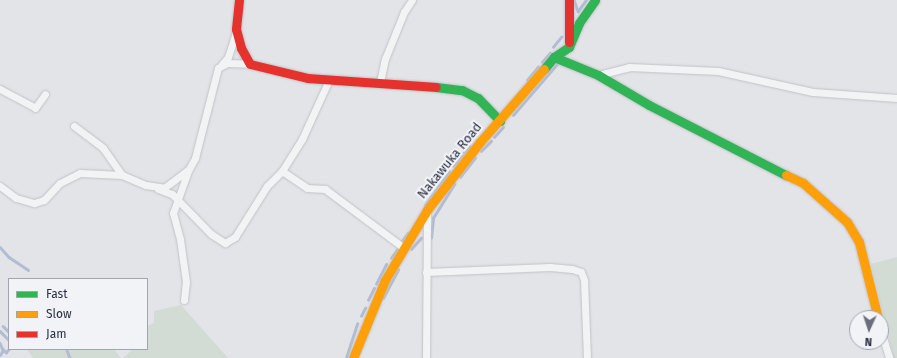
<!DOCTYPE html>
<style>
body{margin:0}
#map{position:relative;width:897px;height:358px;overflow:hidden;background:#e3e4e8;font-family:"Fira Sans",sans-serif}
div>[style]{position:absolute}
.green>*{inset:0;background:#d2dbd4}
.stream>*{height:2.5px;margin:-1.25px;padding:0 1.25px;transform-origin:1.25px;border-radius:1.25px;background:#b2bcd2}
.roads{filter:drop-shadow(0 0 1px #c1c2c6) drop-shadow(0 0 1px #c1c2c6)}
.street>*{height:7px;margin:-3.5px;padding:0 3.5px;transform-origin:3.5px;border-radius:3.5px;background:#f2f3f5}
.fast>*{height:9px;margin:-4.5px;padding:0 4.5px;transform-origin:4.5px;border-radius:4.5px;background:#30b455}
.slow>*{height:9px;margin:-4.5px;padding:0 4.5px;transform-origin:4.5px;border-radius:4.5px;background:#ff9f0a}
.jam>*{height:9px;margin:-4.5px;padding:0 4.5px;transform-origin:4.5px;border-radius:4.5px;background:#e5322d}
span{translate:-50% -50%;white-space:nowrap;text-align:center;line-height:1.15;-webkit-text-stroke:4px #f1f3f7;paint-order:stroke}
.street-label{font-size:13px;color:#2a2f41}
.legend{position:absolute;left:8px;top:278px;width:140px;height:72px;box-sizing:border-box;background:#f1f3f7;border:1px solid #a1a5ae;margin:0;padding:5px 7px;list-style:none;font-size:12px;color:#2a2f41}
.legend li{display:flex;align-items:center;gap:8px;height:20px}
.legend b{width:20px;border:1px solid #a1a5ae}
.north{position:absolute;left:849px;top:310px;width:40px;height:40px;box-sizing:border-box;background:#f1f3f7;border:1px solid #a1a5ae;border-radius:50%;rotate:183deg;font-size:11px;font-weight:700;line-height:16px;text-align:center;color:#2a2f41}
.north::after{content:'';display:block;margin:auto;width:14px;height:18px;background:#6b6e7b;clip-path:polygon(50% 0,100% 100%,50% 72%,0 100%)}
</style>
<div id="map">
<div class="green">
<i style="clip-path:polygon(897px 257px,897px 358px,894px 358px,871px 264px)"></i>
<i style="clip-path:polygon(181px 305px,228px 358px,123px 358px,133px 349px,147px 349px,147px 326px,154px 323px,154px 311px)"></i>
<i style="clip-path:polygon(27px 349px,114px 349px,121px 358px,33px 358px)"></i>
</div>
<div class="stream">
<i style="left:574px;top:0;width:12px;rotate:70deg"></i>
<i style="left:578px;top:11px;width:14px;rotate:-54deg"></i>
<i style="left:553px;top:47px;width:13px;rotate:-51deg"></i>
<i style="left:542px;top:62px;width:12px;rotate:-48deg"></i>
<i style="left:527px;top:80px;width:17px;rotate:-50deg"></i>
<i style="left:513px;top:115px;width:67px;rotate:-49.2deg"></i>
<i style="left:494px;top:137px;width:13px;rotate:-48deg"></i>
<i style="left:481px;top:151px;width:14px;rotate:-45deg"></i>
<i style="left:453px;top:166px;width:26px;rotate:-51deg"></i>
<i style="left:460px;top:177px;width:24px;rotate:-52deg"></i>
<i style="left:425px;top:205px;width:41px;rotate:-54deg"></i>
<i style="left:431px;top:238px;width:20px;rotate:-84deg"></i>
<i style="left:433px;top:218px;width:40px;rotate:-58deg"></i>
<i style="left:402px;top:241px;width:10px;rotate:-53deg"></i>
<i style="left:0;top:247px;width:13px;rotate:48deg"></i>
<i style="left:9px;top:257px;width:23px;rotate:34deg"></i>
<i style="left:411px;top:249px;width:15px;rotate:-48deg"></i>
<i style="left:391px;top:258px;width:14px;rotate:-54deg"></i>
<i style="left:376px;top:284px;width:22px;rotate:-63deg"></i>
<i style="left:383px;top:298px;width:32px;rotate:-62deg"></i>
<i style="left:368px;top:300px;width:13px;rotate:-63deg"></i>
<i style="left:361px;top:316px;width:9px;rotate:-63deg"></i>
<i style="left:3px;top:326px;width:8px;rotate:45deg"></i>
<i style="left:0;top:331px;width:13px;rotate:45deg"></i>
<i style="left:0;top:343px;width:8px;rotate:67deg"></i>
<i style="left:67px;top:350px;width:9px;rotate:69deg"></i>
<i style="left:0;top:355px;width:6px;rotate:-59deg"></i>
<i style="left:3px;top:350px;width:4px;rotate:34deg"></i>
<i style="left:6px;top:352px;width:4px;rotate:-45deg"></i>
<i style="left:346px;top:358px;width:36px;rotate:-72deg"></i>
</div>
<div class="roads">
<div class="street">
<i style="left:222px;top:64px;width:9px;rotate:-49deg"></i>
<i style="left:228px;top:57px;width:26px;rotate:-72deg"></i>
<i style="left:598px;top:75px;width:32px;rotate:-14deg"></i>
<i style="left:629px;top:67px;width:89px;rotate:2.6deg"></i>
<i style="left:718px;top:71px;width:97px;rotate:12.5deg"></i>
<i style="left:813px;top:92px;width:84px;rotate:4.1deg"></i>
<i style="left:380px;top:82px;width:24px;rotate:-78deg"></i>
<i style="left:385px;top:59px;width:51px;rotate:-68deg"></i>
<i style="left:404px;top:12px;width:14px;rotate:-56deg"></i>
<i style="left:0;top:89px;width:40px;rotate:28deg"></i>
<i style="left:35px;top:108px;width:17px;rotate:-54deg"></i>
<i style="left:74px;top:126px;width:36px;rotate:37deg"></i>
<i style="left:103px;top:148px;width:33px;rotate:55deg"></i>
<i style="left:122px;top:175px;width:26px;rotate:23deg"></i>
<i style="left:146px;top:185px;width:18px;rotate:9deg"></i>
<i style="left:164px;top:188px;width:31px;rotate:-37deg"></i>
<i style="left:189px;top:169px;width:13px;rotate:-61deg"></i>
<i style="left:195px;top:158px;width:93px;rotate:-75.7deg"></i>
<i style="left:218px;top:68px;width:10px;rotate:-29deg"></i>
<i style="left:227px;top:63px;width:23px;rotate:2deg"></i>
<i style="left:282px;top:171px;width:38px;rotate:-58deg"></i>
<i style="left:302px;top:139px;width:65px;rotate:-65.4deg"></i>
<i style="left:0;top:186px;width:20px;rotate:37deg"></i>
<i style="left:16px;top:198px;width:19px;rotate:16deg"></i>
<i style="left:34px;top:203px;width:10px;rotate:-17deg"></i>
<i style="left:44px;top:200px;width:23px;rotate:-47deg"></i>
<i style="left:60px;top:183px;width:22px;rotate:-27deg"></i>
<i style="left:80px;top:173px;width:42px;rotate:2.7deg"></i>
<i style="left:158px;top:189px;width:15px;rotate:20deg"></i>
<i style="left:172px;top:194px;width:56px;rotate:45.7deg"></i>
<i style="left:211px;top:234px;width:17px;rotate:33deg"></i>
<i style="left:225px;top:243px;width:12px;rotate:-31deg"></i>
<i style="left:235px;top:237px;width:60px;rotate:-57.9deg"></i>
<i style="left:267px;top:186px;width:21px;rotate:-45deg"></i>
<i style="left:282px;top:171px;width:30px;rotate:34deg"></i>
<i style="left:307px;top:188px;width:18px;rotate:3deg"></i>
<i style="left:325px;top:189px;width:99px;rotate:36.8deg"></i>
<i style="left:426px;top:272px;width:124px;rotate:-2.3deg"></i>
<i style="left:550px;top:267px;width:22px;rotate:5deg"></i>
<i style="left:572px;top:269px;width:9px;rotate:18deg"></i>
<i style="left:581px;top:272px;width:9px;rotate:69deg"></i>
<i style="left:584px;top:280px;width:78px;rotate:87.8deg"></i>
<i style="left:184px;top:300px;width:18px;rotate:-84deg"></i>
<i style="left:186px;top:282px;width:43px;rotate:-97.9deg"></i>
<i style="left:180px;top:239px;width:27px;rotate:-105deg"></i>
<i style="left:173px;top:213px;width:45px;rotate:-70.3deg"></i>
<i style="left:881px;top:331px;width:28px;rotate:73deg"></i>
<i style="left:426px;top:358px;width:146px;rotate:-89.6deg"></i>
</div>
<div class="fast">
<i style="left:554px;top:57px;width:48px;rotate:22.2deg"></i>
<i style="left:598px;top:75px;width:59px;rotate:30.5deg"></i>
<i style="left:649px;top:105px;width:154px;rotate:27.1deg"></i>
<i style="left:544px;top:69px;width:16px;rotate:-50deg"></i>
<i style="left:554px;top:57px;width:18px;rotate:-34deg"></i>
<i style="left:569px;top:47px;width:26px;rotate:-67deg"></i>
<i style="left:579px;top:23px;width:28px;rotate:-55deg"></i>
<i style="left:436px;top:87px;width:26px;rotate:7deg"></i>
<i style="left:462px;top:90px;width:18px;rotate:27deg"></i>
<i style="left:478px;top:98px;width:32px;rotate:46deg"></i>
</div>
<div class="slow">
<i style="left:786px;top:175px;width:19px;rotate:25deg"></i>
<i style="left:803px;top:183px;width:59px;rotate:41.6deg"></i>
<i style="left:847px;top:222px;width:23px;rotate:59deg"></i>
<i style="left:859px;top:242px;width:78px;rotate:76deg"></i>
<i style="left:353px;top:358px;width:84px;rotate:-67.7deg"></i>
<i style="left:385px;top:280px;width:82px;rotate:-59deg"></i>
<i style="left:427px;top:210px;width:86px;rotate:-52.1deg"></i>
<i style="left:480px;top:142px;width:97px;rotate:-48.8deg"></i>
</div>
<div class="jam">
<i style="left:239px;top:0;width:29px;rotate:96deg"></i>
<i style="left:236px;top:29px;width:20px;rotate:75deg"></i>
<i style="left:241px;top:48px;width:18px;rotate:61deg"></i>
<i style="left:250px;top:64px;width:60px;rotate:13.6deg"></i>
<i style="left:308px;top:78px;width:128px;rotate:4deg"></i>
<i style="left:569px;top:0;width:42px;rotate:90deg"></i>
</div>
</div>
<div class="street-label">
<span style="left:450px;top:161px;rotate:-51deg">Nakawuka Road</span>
</div>
<ul class="legend">
<li><b style="height:5px;background:#30b455"></b>Fast</li>
<li><b style="height:5px;background:#ff9f0a"></b>Slow</li>
<li><b style="height:5px;background:#e5322d"></b>Jam</li>
</ul>
<div class="north">N</div>
</div>
